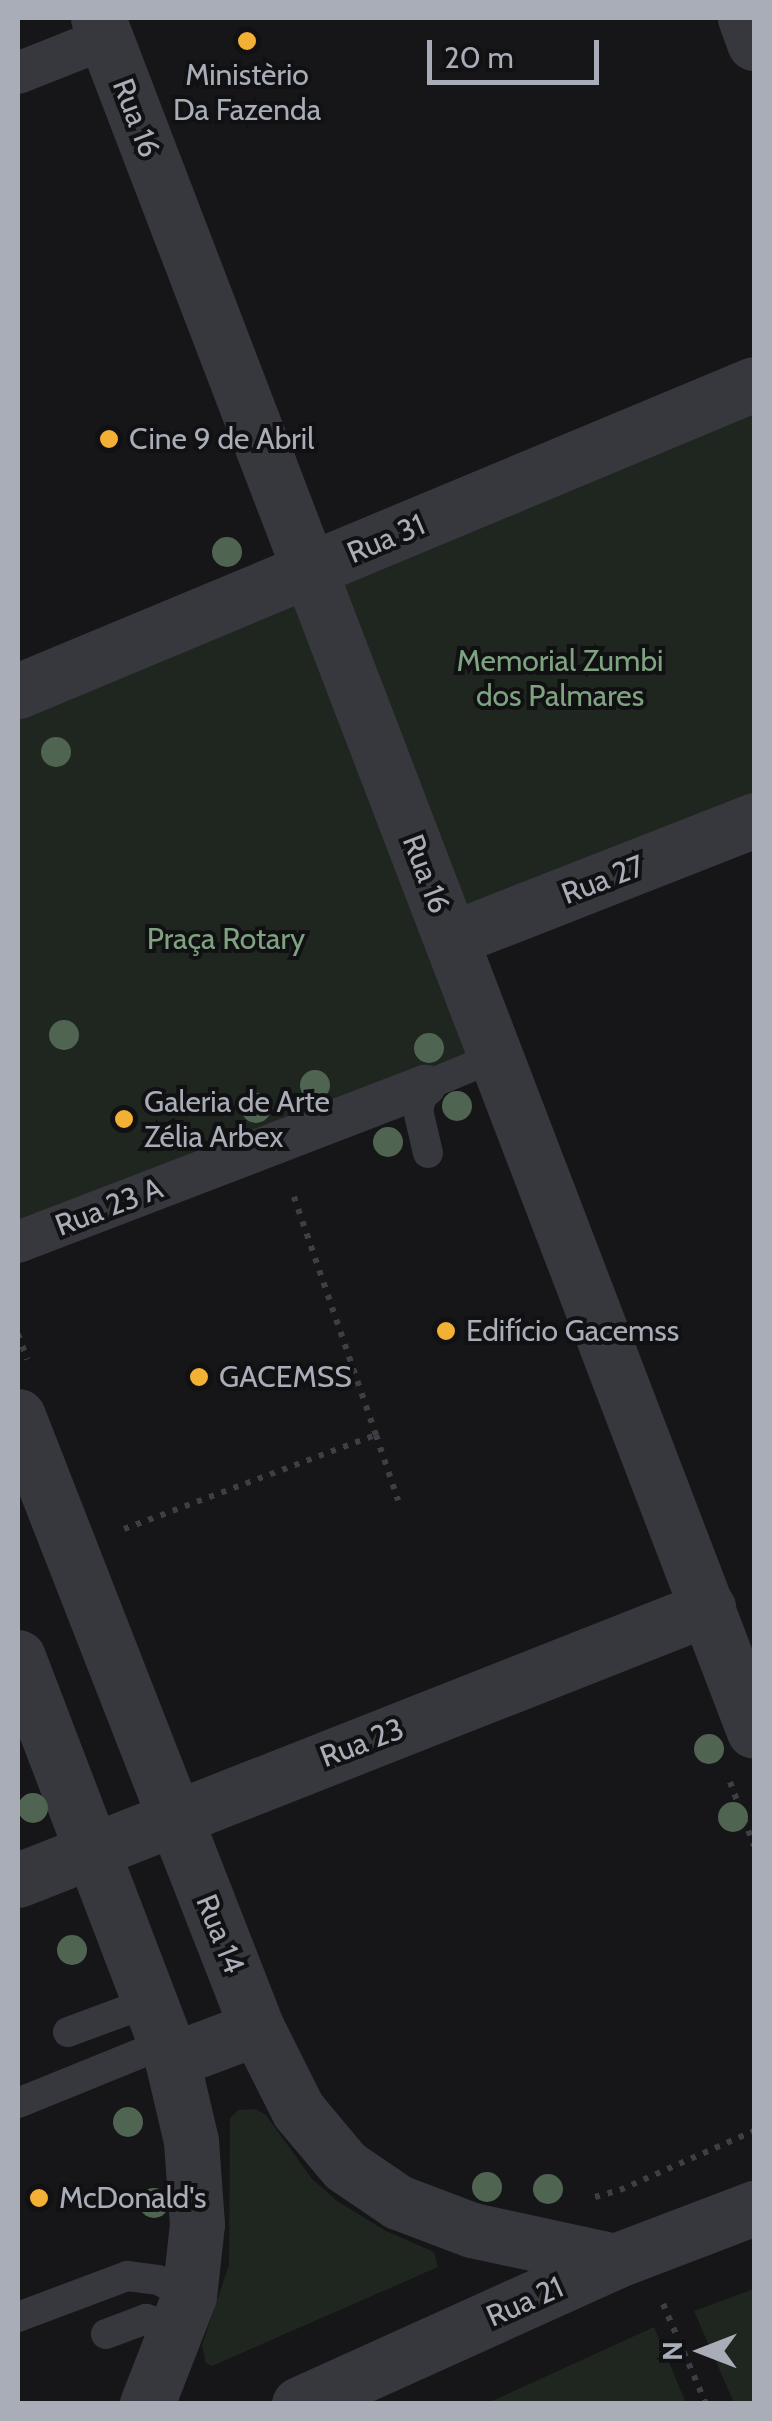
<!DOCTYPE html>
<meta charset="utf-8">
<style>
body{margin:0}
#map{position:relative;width:772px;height:2421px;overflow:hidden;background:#161618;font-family:Cabin,sans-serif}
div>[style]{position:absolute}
.green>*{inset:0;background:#1e261f}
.path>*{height:6px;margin-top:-3px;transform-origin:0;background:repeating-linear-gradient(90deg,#3d3f44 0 5px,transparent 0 13px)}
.service>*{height:30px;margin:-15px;padding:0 15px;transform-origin:15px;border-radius:15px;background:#37383d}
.pedestrian>*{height:42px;margin:-21px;padding:0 21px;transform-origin:21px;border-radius:21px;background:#37383d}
.minor>*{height:55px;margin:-27.5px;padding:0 27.5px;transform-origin:27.5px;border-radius:27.5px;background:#37383d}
.tertiary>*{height:55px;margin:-27.5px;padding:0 27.5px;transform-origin:27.5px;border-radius:27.5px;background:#37383d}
.trees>*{width:30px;height:30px;margin:-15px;border-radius:50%;background:#506452}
.dots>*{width:28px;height:28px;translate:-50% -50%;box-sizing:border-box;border:5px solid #111113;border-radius:50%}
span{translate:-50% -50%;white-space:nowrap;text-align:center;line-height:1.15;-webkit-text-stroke:8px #111113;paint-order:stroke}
.poi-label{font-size:30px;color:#a8adb8}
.left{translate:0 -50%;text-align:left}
.street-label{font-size:30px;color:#a8adb8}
.park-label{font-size:30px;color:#7fa381}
.frame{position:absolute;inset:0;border:20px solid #a8adb8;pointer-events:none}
.north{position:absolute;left:652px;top:2301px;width:100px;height:100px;-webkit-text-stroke:8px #111113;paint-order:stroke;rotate:270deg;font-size:28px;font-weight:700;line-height:40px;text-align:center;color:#a8adb8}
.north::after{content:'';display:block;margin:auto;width:35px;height:45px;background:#a8adb8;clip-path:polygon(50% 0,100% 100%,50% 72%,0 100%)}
.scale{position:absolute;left:427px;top:40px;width:172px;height:45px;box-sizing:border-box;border:5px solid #a8adb8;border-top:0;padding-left:12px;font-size:30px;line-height:35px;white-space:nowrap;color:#a8adb8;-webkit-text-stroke:8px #111113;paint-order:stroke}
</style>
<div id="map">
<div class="green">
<i style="clip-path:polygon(754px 384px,754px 820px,451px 939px,495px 1057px,18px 1242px,18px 691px)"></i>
<i style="clip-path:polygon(256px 2109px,266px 2115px,312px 2179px,337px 2201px,386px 2231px,434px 2252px,438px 2267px,212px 2366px,206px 2363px,202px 2345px,229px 2265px,230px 2118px,238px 2110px)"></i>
<i style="clip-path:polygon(754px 2289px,754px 2403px,734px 2403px,694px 2311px)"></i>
<i style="clip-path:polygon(654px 2327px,686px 2403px,488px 2403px)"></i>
</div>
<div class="path">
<i style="left:18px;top:1334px;width:27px;rotate:70deg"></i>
<i style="left:376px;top:1435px;width:69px;rotate:71.3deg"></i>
<i style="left:124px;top:1529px;width:269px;rotate:-20.5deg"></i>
<i style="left:376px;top:1435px;width:258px;rotate:-109deg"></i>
<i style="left:730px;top:1782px;width:68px;rotate:69.4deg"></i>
<i style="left:595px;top:2197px;width:26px;rotate:-16deg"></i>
<i style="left:620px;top:2190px;width:146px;rotate:-23.8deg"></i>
<i style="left:663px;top:2304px;width:109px;rotate:66.7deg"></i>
</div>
<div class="service">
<i style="left:428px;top:1153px;width:44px;rotate:-103.1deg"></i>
<i style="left:418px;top:1110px;width:25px;rotate:-74deg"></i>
<i style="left:425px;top:1086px;width:76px;rotate:-22.5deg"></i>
<i style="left:68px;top:2032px;width:86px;rotate:-20.3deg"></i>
<i style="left:18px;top:2103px;width:160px;rotate:-22.1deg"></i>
<i style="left:18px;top:2317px;width:116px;rotate:-20.6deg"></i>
<i style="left:127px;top:2276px;width:31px;rotate:7deg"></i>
<i style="left:158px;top:2280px;width:35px;rotate:27deg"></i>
<i style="left:106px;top:2334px;width:43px;rotate:-20.6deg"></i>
<i style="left:146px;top:2319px;width:34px;rotate:17deg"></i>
</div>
<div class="pedestrian">
<i style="left:18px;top:73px;width:95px;rotate:-21.7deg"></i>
<i style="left:18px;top:1242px;width:436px;rotate:-21deg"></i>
</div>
<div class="minor">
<i style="left:745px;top:18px;width:27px;rotate:70deg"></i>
<i style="left:18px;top:691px;width:797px;rotate:-22.64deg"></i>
<i style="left:451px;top:939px;width:326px;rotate:-21.4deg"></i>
<i style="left:18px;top:1416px;width:657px;rotate:68.67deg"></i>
<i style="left:257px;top:2028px;width:92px;rotate:63.4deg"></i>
<i style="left:298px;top:2110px;width:73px;rotate:50deg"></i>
<i style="left:345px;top:2166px;width:64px;rotate:34.2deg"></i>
<i style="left:398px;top:2202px;width:79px;rotate:20.7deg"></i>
<i style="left:472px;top:2230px;width:146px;rotate:12.2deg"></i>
<i style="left:18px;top:1657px;width:431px;rotate:69.1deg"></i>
<i style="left:172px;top:2060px;width:83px;rotate:76.8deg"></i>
<i style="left:191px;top:2141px;width:83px;rotate:85.9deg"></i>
<i style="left:197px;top:2224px;width:72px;rotate:96.3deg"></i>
<i style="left:189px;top:2296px;width:116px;rotate:111.3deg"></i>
<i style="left:18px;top:1880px;width:742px;rotate:-21.51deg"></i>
<i style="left:172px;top:2060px;width:91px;rotate:-20.6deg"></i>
</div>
<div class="tertiary">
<i style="left:98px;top:18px;width:1834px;rotate:69.05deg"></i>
<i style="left:299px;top:2404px;width:347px;rotate:-24.3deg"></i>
<i style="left:615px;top:2261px;width:149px;rotate:-20.9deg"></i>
</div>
<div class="trees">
<i style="left:227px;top:552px"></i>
<i style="left:56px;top:752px"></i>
<i style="left:64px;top:1035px"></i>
<i style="left:429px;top:1048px"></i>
<i style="left:315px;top:1085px"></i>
<i style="left:457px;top:1106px"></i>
<i style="left:256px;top:1108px"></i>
<i style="left:388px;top:1142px"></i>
<i style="left:709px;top:1749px"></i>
<i style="left:33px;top:1808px"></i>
<i style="left:733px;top:1817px"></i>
<i style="left:72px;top:1950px"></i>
<i style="left:128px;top:2122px"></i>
<i style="left:487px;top:2187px"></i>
<i style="left:548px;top:2189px"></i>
<i style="left:154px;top:2203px"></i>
</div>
<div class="dots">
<i style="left:247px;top:41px;background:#f2b134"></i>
<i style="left:109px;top:439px;background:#f2b134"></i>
<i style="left:124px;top:1119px;background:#f2b134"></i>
<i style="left:446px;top:1331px;background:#f2b134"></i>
<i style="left:199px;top:1377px;background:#f2b134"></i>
<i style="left:39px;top:2198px;background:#f2b134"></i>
</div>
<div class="poi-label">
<span style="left:247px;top:92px">Ministèrio<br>Da Fazenda</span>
<span class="left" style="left:129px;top:439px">Cine 9 de Abril</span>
<span class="left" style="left:144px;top:1119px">Galeria de Arte<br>Zélia Arbex</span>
<span class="left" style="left:466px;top:1331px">Edifício Gacemss</span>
<span class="left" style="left:219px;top:1377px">GACEMSS</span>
<span class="left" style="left:59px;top:2198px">McDonald's</span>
</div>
<div class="street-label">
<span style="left:136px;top:118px;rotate:69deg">Rua 16</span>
<span style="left:386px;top:539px;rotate:-23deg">Rua 31</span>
<span style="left:426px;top:874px;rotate:69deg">Rua 16</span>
<span style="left:603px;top:880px;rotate:-21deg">Rua 27</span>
<span style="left:109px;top:1207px;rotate:-21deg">Rua 23 A</span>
<span style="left:362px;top:1743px;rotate:-21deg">Rua 23</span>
<span style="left:220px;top:1934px;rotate:68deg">Rua 14</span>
<span style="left:525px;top:2302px;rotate:-24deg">Rua 21</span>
</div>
<div class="park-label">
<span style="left:560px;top:678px">Memorial Zumbi<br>dos Palmares</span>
<span style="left:226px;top:939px">Praça Rotary</span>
</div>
<div class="frame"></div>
<div class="north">N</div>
<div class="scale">20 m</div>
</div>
